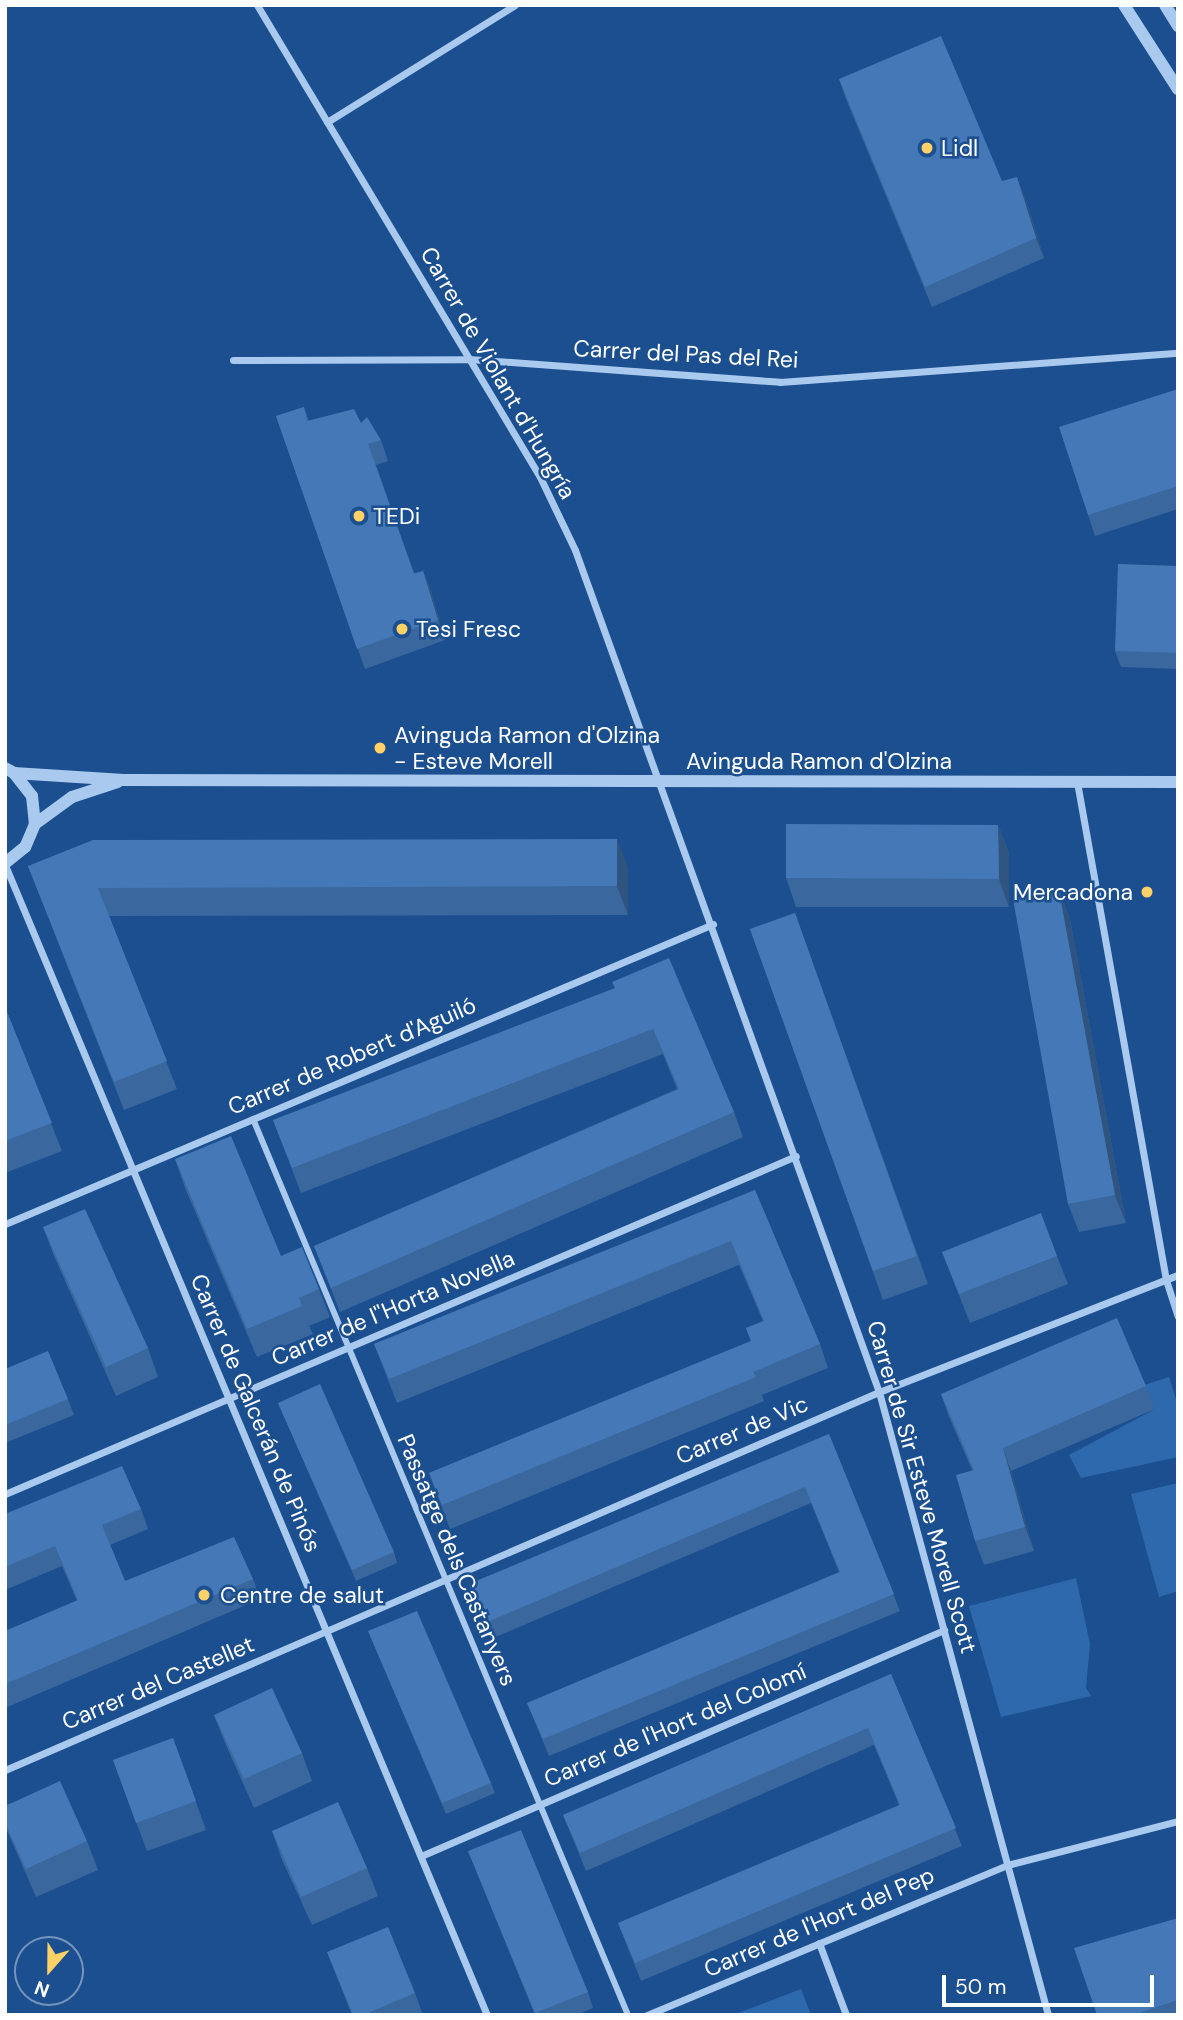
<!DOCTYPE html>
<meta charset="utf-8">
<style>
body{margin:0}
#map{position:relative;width:1183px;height:2020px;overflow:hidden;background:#1b4f8f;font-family:"DM Sans",sans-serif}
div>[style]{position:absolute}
.green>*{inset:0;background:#2e69ad}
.pedestrian>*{height:6px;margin:-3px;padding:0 3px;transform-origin:3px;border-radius:3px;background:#a9c9ee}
.minor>*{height:7px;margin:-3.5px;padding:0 3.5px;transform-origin:3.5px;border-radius:3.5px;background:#a9c9ee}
.tertiary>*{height:12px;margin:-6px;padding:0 6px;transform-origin:6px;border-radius:6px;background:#a9c9ee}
.wall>*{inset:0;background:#3a679d}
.shaded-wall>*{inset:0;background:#305480}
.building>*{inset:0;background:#4478b7}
.dots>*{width:19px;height:19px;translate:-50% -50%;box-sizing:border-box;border:4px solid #1b4f8f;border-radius:50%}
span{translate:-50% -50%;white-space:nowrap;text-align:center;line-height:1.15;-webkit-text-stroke:5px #1b4f8f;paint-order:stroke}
.poi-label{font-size:23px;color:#fff}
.left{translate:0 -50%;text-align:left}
.right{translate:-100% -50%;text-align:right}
.street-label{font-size:23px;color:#fff}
.frame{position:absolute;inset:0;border:7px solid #fff;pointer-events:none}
.north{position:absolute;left:14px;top:1936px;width:70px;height:70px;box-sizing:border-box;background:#1b4f8f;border:2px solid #7695bc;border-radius:50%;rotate:201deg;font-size:19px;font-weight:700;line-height:28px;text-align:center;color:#fff}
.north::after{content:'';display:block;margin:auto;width:24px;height:32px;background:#ffd166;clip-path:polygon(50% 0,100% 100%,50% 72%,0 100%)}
.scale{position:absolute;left:942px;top:1975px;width:212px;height:32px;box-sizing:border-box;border:4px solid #fff;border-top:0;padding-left:9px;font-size:21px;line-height:24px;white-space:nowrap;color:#fff;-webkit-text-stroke:5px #1b4f8f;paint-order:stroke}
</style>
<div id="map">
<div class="green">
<i style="clip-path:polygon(1169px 1377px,1178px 1406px,1178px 1457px,1081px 1478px,1069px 1455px,1155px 1409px,1144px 1385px)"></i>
<i style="clip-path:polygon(1178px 1483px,1178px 1591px,1159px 1597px,1131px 1494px)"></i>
<i style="clip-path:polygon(1076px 1578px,1090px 1644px,1086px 1688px,1091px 1696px,1001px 1717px,969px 1606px)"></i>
<i style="clip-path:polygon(801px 1989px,811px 2015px,733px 2015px)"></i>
</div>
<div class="pedestrian">
<i style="left:253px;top:1119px;width:971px;rotate:67.29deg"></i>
</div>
<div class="minor">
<i style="left:257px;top:5px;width:550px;rotate:59.05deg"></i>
<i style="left:540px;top:477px;width:81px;rotate:64.4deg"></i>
<i style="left:575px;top:550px;width:895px;rotate:70.15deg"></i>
<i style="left:879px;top:1392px;width:646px;rotate:74.82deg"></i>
<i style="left:327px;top:122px;width:221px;rotate:-31.9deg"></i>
<i style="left:233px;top:360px;width:236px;rotate:-0.2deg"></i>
<i style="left:469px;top:359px;width:312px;rotate:4.2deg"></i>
<i style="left:780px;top:382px;width:399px;rotate:-4.2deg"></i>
<i style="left:1077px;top:782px;width:506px;rotate:79.87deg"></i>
<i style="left:1166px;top:1280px;width:38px;rotate:72deg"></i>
<i style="left:5px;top:865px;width:1247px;rotate:67.26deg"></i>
<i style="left:5px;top:1224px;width:769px;rotate:-22.96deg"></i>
<i style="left:5px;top:1494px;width:860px;rotate:-23.14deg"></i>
<i style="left:5px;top:1770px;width:952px;rotate:-23.39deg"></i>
<i style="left:879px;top:1392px;width:321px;rotate:-21.4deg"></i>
<i style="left:421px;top:1856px;width:570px;rotate:-23.37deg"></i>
<i style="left:819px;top:1943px;width:77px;rotate:69.4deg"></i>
<i style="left:647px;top:2015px;width:390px;rotate:-22.6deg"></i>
<i style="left:1007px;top:1865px;width:177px;rotate:-14.4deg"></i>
</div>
<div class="tertiary">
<i style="left:1124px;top:5px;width:100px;rotate:57.3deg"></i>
<i style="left:1165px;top:5px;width:25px;rotate:58deg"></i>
<i style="left:5px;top:768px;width:10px;rotate:29deg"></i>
<i style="left:14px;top:773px;width:29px;rotate:52deg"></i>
<i style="left:32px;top:796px;width:28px;rotate:84deg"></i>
<i style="left:35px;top:824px;width:25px;rotate:113deg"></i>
<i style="left:25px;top:847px;width:26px;rotate:141deg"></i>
<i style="left:14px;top:773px;width:110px;rotate:3.6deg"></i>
<i style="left:124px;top:780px;width:1054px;rotate:0.11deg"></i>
<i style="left:35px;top:824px;width:46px;rotate:-36.1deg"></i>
<i style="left:72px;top:797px;width:48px;rotate:-18.1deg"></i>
</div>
<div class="wall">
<i style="clip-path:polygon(839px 79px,1002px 181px,1025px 197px,1044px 258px,932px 307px,846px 99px)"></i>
<i style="clip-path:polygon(1178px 389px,1178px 509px,1095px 536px,1088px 515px)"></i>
<i style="clip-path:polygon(304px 407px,309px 421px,361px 423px,381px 440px,388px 461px,376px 465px,414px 573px,423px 571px,431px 591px,445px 640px,365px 669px,276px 416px)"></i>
<i style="clip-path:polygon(1178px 566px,1178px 669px,1121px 667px,1115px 651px)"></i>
<i style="clip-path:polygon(998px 825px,1009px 853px,1009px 907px,796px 907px,786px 878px)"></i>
<i style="clip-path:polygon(28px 866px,628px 867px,628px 915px,109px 916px,177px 1089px,124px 1110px)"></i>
<i style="clip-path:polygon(1059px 891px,1070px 919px,1126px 1223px,1079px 1232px,1068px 1204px)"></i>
<i style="clip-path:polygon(795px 913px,928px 1284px,883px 1300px,750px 929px)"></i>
<i style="clip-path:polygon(614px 989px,734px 1112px,743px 1137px,340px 1312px,314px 1246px,677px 1089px,663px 1054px,301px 1193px,273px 1120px)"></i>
<i style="clip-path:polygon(5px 1007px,62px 1151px,5px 1173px)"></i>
<i style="clip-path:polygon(175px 1159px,281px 1256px,319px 1289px,330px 1317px,309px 1326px,313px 1334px,257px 1357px,185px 1188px)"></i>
<i style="clip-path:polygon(755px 1190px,820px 1344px,828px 1368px,762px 1395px,764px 1401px,450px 1529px,429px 1473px,751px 1341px,746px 1328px,763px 1321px,739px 1265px,397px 1403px,374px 1344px)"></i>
<i style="clip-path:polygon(43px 1227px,148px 1348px,158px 1377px,116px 1396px,54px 1256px)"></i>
<i style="clip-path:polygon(942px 1252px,1057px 1256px,1068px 1284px,970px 1323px)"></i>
<i style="clip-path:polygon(5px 1369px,68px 1399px,74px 1415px,5px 1443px)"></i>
<i style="clip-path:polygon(1146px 1386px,1155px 1409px,1011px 1471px,1034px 1551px,984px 1565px,975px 1541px,972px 1470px,949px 1417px,941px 1394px)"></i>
<i style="clip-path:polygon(278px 1403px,394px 1552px,397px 1563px,356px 1581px)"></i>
<i style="clip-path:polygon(829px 1434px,900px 1611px,549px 1756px,527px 1703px,839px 1572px,811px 1503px,491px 1639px,469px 1584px)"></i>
<i style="clip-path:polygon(141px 1509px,148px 1529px,110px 1545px,125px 1581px,253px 1579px,260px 1599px,5px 1708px,5px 1631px,77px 1601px,62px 1566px,5px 1590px,5px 1514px)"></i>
<i style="clip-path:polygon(368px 1631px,491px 1783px,495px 1793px,446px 1814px)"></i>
<i style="clip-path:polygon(891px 1674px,962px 1846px,641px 1981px,618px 1923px,899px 1805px,874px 1745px,586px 1871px,563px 1815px)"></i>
<i style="clip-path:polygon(214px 1715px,302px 1753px,312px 1781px,254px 1808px,225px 1743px)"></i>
<i style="clip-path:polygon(173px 1738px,206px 1830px,147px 1851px,113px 1760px)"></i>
<i style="clip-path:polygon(5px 1806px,87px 1841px,98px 1870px,36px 1897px,5px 1826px)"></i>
<i style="clip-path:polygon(272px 1831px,367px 1868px,378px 1896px,312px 1925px,282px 1860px)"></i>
<i style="clip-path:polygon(468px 1851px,588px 1992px,593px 2008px,576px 2015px,535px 2015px)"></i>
<i style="clip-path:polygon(1178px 1918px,1178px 2015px,1097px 2015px)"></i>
<i style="clip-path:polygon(327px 1952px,415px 1993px,423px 2015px,352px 2015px)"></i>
</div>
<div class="shaded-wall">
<i style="clip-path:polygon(1017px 177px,1025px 197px,1044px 258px,1036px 238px)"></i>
<i style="clip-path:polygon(423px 571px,431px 591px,445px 640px,438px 620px)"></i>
<i style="clip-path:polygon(998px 825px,1009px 853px,1009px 907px,999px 879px)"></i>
<i style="clip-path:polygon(617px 839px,628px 867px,628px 915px,617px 886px)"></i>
<i style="clip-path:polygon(1059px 891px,1070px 919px,1126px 1223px,1115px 1195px)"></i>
<i style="clip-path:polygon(1003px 1448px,1011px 1471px,1034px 1551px,1025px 1527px)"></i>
</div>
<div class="building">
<i style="clip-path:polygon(941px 36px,1002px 181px,1017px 177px,1036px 238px,925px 287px,839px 79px)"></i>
<i style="clip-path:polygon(1178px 389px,1178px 486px,1088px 515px,1059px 427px)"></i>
<i style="clip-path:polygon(304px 407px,307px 421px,354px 409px,361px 423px,367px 417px,381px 440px,368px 444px,414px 574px,423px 571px,438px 620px,357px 649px,276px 416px)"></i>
<i style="clip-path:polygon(1118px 564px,1178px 566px,1178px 653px,1115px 651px)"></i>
<i style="clip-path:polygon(786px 824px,998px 825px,999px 879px,786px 878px)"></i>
<i style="clip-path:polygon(617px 839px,617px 886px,98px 888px,167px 1061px,114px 1082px,28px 866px,93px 840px)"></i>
<i style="clip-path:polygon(1059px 891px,1115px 1195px,1068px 1204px,1013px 899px)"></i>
<i style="clip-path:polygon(795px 913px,917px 1256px,873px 1271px,750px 929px)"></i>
<i style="clip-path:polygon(669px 958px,734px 1112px,331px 1288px,314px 1246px,679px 1089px,653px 1029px,292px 1168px,273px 1120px,615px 988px,612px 982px)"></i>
<i style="clip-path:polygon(5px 1007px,52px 1123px,5px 1141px)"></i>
<i style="clip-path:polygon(231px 1136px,281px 1256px,302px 1247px,319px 1289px,299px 1298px,302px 1306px,247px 1329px,175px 1159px)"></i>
<i style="clip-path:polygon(755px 1190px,820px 1344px,753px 1372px,756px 1377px,442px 1505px,429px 1473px,751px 1341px,746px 1328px,764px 1321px,731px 1241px,389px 1379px,374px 1344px)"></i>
<i style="clip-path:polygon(85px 1209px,148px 1348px,106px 1367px,43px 1227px)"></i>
<i style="clip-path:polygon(1041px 1213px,1057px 1256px,959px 1294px,942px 1252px)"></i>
<i style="clip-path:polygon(1117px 1318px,1146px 1386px,1003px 1448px,1025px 1527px,975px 1541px,956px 1475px,974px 1470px,941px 1394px)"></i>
<i style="clip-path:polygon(48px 1351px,68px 1399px,5px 1425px,5px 1369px)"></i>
<i style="clip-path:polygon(320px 1384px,394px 1552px,352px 1570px,278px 1403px)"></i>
<i style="clip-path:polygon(829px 1434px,894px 1594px,543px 1739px,527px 1703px,840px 1572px,805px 1487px,485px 1623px,469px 1584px)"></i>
<i style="clip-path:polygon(122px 1466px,141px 1509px,102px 1525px,125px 1581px,234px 1537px,253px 1579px,5px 1684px,5px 1631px,78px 1600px,55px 1546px,5px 1567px,5px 1514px)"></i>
<i style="clip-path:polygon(417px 1611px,491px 1783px,442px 1803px,368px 1631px)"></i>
<i style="clip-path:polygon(891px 1674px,956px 1828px,635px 1963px,618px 1923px,900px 1805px,868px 1728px,580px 1853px,563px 1815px)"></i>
<i style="clip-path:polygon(272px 1688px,302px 1753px,244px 1779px,214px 1715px)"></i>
<i style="clip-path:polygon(173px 1738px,196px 1801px,136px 1823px,113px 1760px)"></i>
<i style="clip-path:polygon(60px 1781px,87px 1841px,26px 1869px,5px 1823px,5px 1806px)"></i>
<i style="clip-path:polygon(338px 1802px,367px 1868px,301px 1897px,272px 1831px)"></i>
<i style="clip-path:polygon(521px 1830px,588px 1992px,535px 2013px,468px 1851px)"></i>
<i style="clip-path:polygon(1178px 1918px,1178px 2000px,1133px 2015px,1097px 2015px,1074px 1948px)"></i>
<i style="clip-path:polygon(388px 1927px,415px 1993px,363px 2015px,353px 2015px,327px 1952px)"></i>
</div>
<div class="dots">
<i style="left:927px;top:148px;background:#ffd166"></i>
<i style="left:359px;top:516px;background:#ffd166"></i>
<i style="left:402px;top:629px;background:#ffd166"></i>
<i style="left:380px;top:748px;background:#ffd166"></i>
<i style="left:1147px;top:892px;background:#ffd166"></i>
<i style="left:204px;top:1595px;background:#ffd166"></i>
</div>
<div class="poi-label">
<span class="left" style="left:941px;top:148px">Lidl</span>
<span class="left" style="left:373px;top:516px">TEDi</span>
<span class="left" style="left:416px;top:629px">Tesi Fresc</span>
<span class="left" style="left:394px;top:748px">Avinguda Ramon d'Olzina<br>- Esteve Morell</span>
<span class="right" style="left:1133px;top:892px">Mercadona</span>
<span class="left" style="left:220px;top:1595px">Centre de salut</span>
</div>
<div class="street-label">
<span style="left:686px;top:354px;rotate:3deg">Carrer del Pas del Rei</span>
<span style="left:498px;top:373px;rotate:60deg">Carrer de Violant d'Hungría</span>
<span style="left:819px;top:761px">Avinguda Ramon d'Olzina</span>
<span style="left:352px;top:1056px;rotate:-23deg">Carrer de Robert d'Aguiló</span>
<span style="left:393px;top:1308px;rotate:-23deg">Carrer de l''Horta Novella</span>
<span style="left:256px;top:1413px;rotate:67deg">Carrer de Galcerán de Pinós</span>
<span style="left:742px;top:1430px;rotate:-23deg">Carrer de Vic</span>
<span style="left:922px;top:1487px;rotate:74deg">Carrer de Sir Esteve Morell Scott</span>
<span style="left:457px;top:1560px;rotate:67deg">Passatge dels Castanyers</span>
<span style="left:158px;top:1683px;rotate:-23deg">Carrer del Castellet</span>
<span style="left:675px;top:1725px;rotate:-23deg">Carrer de l'Hort del Colomí</span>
<span style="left:819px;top:1922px;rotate:-23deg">Carrer de l'Hort del Pep</span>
</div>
<div class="frame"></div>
<div class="north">N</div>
<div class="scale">50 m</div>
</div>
